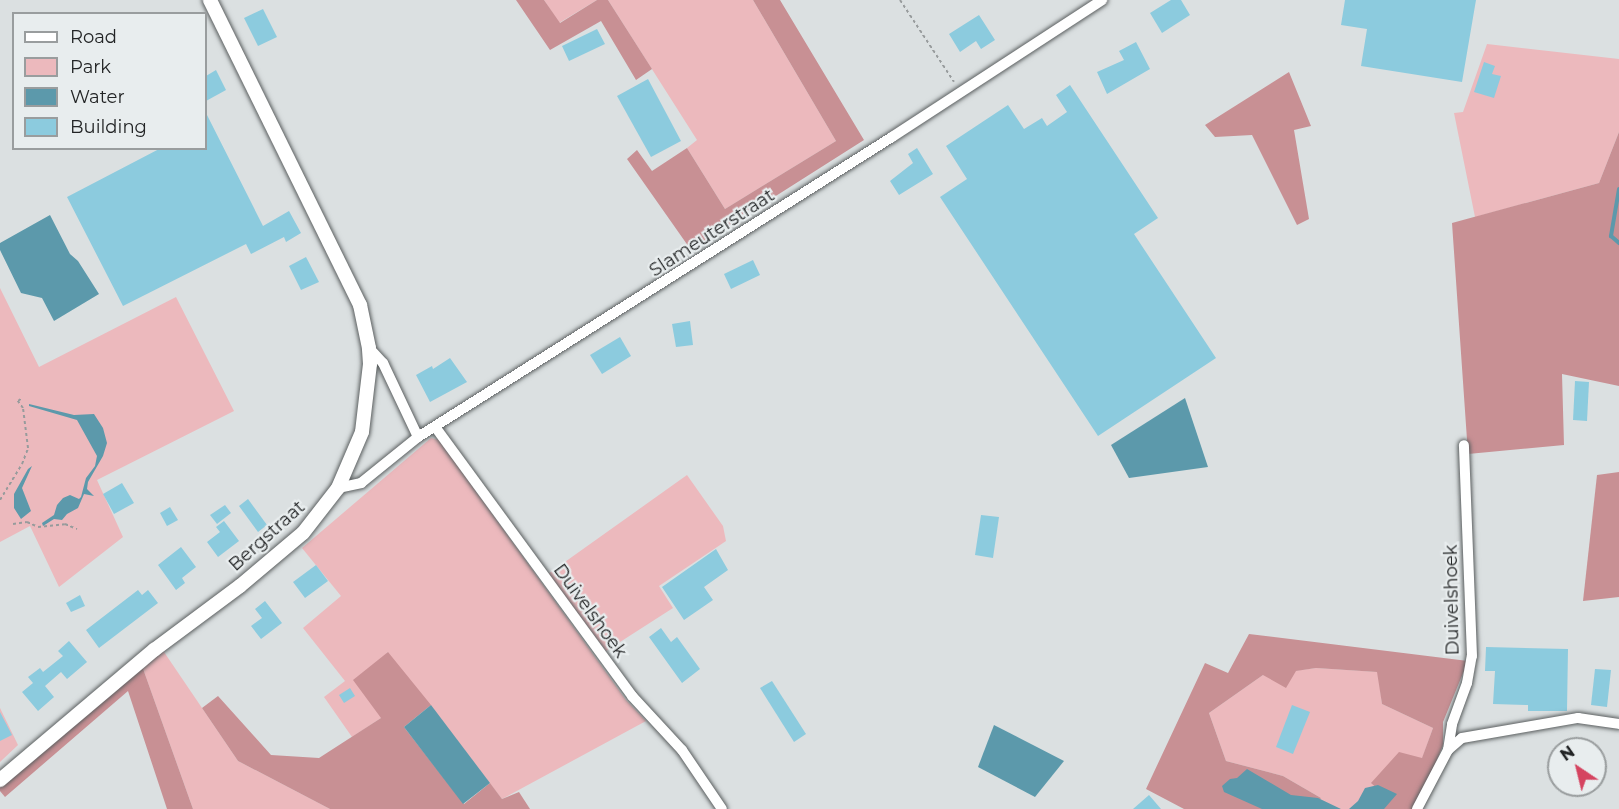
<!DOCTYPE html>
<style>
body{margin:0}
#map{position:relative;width:1619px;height:809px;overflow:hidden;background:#dbe0e1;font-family:Montserrat,sans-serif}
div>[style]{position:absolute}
.green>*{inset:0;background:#ecb9bd}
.forest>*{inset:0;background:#c89094}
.water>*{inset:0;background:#5c99ab}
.stream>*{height:4px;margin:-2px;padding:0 2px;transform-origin:2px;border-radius:2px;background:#5c99ab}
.building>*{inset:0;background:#8ccbde}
.path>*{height:2px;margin-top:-1px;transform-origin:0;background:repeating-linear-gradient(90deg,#979b9c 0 3px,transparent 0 6px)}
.roads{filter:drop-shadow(0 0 2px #5b5f60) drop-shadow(0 0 2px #5b5f60)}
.street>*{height:10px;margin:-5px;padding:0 5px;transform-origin:5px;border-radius:5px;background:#fff}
.secondary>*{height:14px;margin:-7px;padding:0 7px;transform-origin:7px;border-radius:7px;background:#fff}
span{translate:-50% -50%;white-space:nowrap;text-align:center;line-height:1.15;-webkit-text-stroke:4.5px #e8edee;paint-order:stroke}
.street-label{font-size:18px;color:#222425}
.legend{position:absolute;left:12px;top:12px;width:195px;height:138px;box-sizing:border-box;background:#e8edee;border:2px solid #999d9e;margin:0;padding:8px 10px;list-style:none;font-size:18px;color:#222425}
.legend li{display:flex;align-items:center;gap:12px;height:30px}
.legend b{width:30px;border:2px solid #999d9e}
.north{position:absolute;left:1547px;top:737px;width:60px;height:60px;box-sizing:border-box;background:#e8edee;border:2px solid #999d9e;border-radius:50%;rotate:325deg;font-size:16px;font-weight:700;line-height:24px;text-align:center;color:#222425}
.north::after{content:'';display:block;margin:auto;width:21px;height:27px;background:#d54460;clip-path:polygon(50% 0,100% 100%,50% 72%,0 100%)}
</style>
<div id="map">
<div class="green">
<i style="clip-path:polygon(544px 0,597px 0,559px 23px)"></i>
<i style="clip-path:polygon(608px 0,753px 0,836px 141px,725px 209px,687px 148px,697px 140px)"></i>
<i style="clip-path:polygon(1487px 44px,1619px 59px,1619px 132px,1599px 183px,1475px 217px,1454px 113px,1463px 112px)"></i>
<i style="clip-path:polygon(0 288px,39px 367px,176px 297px,234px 411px,97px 480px,123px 537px,59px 587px,30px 526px,0 542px)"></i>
<i style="clip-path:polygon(431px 438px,439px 440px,626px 700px,646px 721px,502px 799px,387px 652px,381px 718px,352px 737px,324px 697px,345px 681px,303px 628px,341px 596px,302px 548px)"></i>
<i style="clip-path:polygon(687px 475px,723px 526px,726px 541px,659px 586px,673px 608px,606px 651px,548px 574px)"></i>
<i style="clip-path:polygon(162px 649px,238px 761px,330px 809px,193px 809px,141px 663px)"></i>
<i style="clip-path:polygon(1316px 668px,1378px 672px,1382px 704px,1433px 728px,1422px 759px,1372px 783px,1390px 800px,1383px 809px,1315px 809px,1321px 798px,1283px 776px,1226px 761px,1209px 713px,1263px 675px)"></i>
<i style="clip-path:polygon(0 708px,18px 745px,0 762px)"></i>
</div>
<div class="forest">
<i style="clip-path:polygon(516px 0,544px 0,560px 23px,597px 0,608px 0,652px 69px,636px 80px,601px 21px,550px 50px)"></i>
<i style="clip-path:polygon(753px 0,780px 0,864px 140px,691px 250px,627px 159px,637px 150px,652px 171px,687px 148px,725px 209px,836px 141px)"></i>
<i style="clip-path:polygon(1289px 72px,1311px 126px,1294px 130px,1309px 219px,1297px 225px,1252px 135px,1215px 137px,1205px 125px)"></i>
<i style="clip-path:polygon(1619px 132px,1619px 386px,1562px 374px,1564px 445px,1468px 454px,1452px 223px,1599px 183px)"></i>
<i style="clip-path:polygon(1619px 472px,1619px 597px,1583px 601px,1597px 475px)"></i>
<i style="clip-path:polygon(1249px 634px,1468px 661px,1443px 722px,1443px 745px,1428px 782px,1413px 809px,1383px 809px,1390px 800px,1371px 783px,1399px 752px,1422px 758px,1433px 728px,1382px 704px,1377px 672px,1316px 668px,1296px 671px,1286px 688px,1263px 675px,1209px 713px,1226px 761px,1283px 776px,1321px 798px,1315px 809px,1184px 809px,1146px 789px,1205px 663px,1228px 673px)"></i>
<i style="clip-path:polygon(388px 652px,431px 705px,404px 727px,464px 804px,490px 783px,502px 799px,519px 792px,530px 809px,330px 809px,238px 761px,202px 708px,218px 696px,271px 755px,319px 758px,381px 718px,353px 680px)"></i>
<i style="clip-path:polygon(141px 663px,193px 809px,167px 809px,128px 691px,5px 797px,0 791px,0 782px)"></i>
</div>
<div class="water">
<i style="clip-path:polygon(50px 215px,70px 254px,78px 261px,99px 294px,54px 321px,42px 298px,21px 293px,0 250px,0 243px)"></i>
<i style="clip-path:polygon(1185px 398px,1208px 467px,1129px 478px,1111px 445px)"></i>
<i style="clip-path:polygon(29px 404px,74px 415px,94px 414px,103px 428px,107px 443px,103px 456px,88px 482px,87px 489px,94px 496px,84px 494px,78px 508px,67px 514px,62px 520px,54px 519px,43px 526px,42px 523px,54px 515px,57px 505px,63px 498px,70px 495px,79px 499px,81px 497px,86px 478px,95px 466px,97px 456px,77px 420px,29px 406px)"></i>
<i style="clip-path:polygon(32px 466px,22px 488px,31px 511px,21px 519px,14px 508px,14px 494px,28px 469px)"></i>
<i style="clip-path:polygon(431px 705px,490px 783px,463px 804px,404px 727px)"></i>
<i style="clip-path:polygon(994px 725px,1064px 761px,1035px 797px,978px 767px)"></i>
<i style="clip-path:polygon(1247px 769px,1291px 795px,1318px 798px,1341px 809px,1262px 809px,1224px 792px,1222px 786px,1230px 779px,1237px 778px)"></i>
<i style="clip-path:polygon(1378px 785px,1397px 794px,1384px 809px,1349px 809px,1358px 801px,1365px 788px)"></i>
</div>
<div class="stream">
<i style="left:1619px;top:189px;width:48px;rotate:99.7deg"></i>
<i style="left:1611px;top:236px;width:11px;rotate:41deg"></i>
</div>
<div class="building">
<i style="clip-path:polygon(1171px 0,1181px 0,1190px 15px,1162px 33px,1150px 13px)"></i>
<i style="clip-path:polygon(1345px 0,1476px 0,1462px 82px,1361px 66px,1367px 29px,1341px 25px)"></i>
<i style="clip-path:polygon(263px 9px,277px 37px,258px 46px,244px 18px)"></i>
<i style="clip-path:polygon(979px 15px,995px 40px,981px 49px,976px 41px,960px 52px,949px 34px)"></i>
<i style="clip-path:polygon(597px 29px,605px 44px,569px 61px,562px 46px)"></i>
<i style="clip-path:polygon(1136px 42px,1150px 69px,1107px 94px,1097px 72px,1124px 60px,1119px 51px)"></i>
<i style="clip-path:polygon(1484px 62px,1495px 66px,1492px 74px,1501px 76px,1494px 98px,1474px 92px)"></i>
<i style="clip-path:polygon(216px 70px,226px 90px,206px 101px,206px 76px)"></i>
<i style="clip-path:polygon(648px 79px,681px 141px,651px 157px,617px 96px)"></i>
<i style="clip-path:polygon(1070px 85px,1158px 218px,1134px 234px,1216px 358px,1098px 436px,940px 197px,967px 179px,946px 146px,1008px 105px,1024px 129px,1042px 118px,1047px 126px,1067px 112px,1056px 95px)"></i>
<i style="clip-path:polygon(206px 113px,263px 226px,289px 211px,301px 233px,286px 242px,284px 237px,251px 254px,246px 244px,123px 306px,67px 197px,161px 148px,206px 148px)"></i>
<i style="clip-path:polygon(917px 148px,933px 174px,899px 195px,890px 181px,913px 163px,908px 154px)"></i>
<i style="clip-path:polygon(306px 257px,319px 282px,301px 290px,289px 266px)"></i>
<i style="clip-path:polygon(753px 260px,760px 275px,731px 289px,724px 274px)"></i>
<i style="clip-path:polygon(690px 321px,693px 345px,676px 347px,672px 324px)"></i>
<i style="clip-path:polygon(620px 337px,631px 356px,602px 374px,590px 355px)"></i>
<i style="clip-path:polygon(450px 358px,467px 382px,430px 402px,416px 375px,432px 366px,433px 369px)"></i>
<i style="clip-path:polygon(1575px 381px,1589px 382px,1587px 421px,1573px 420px)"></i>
<i style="clip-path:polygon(122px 483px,134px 503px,114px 514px,103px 494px)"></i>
<i style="clip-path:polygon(248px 499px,267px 525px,258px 532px,239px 506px)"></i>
<i style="clip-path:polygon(225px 505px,231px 513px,217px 524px,210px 515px)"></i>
<i style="clip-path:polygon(170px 507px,178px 520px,167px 526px,160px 513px)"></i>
<i style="clip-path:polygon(981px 515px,999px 517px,993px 558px,975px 555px)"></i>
<i style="clip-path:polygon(224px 521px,239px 541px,218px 557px,207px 542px,220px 532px,216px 527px)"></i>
<i style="clip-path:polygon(181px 547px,196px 567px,182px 578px,185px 583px,176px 590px,158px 565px)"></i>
<i style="clip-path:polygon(716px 549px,728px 570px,704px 587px,713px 600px,684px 620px,662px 587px)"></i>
<i style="clip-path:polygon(316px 565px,328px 581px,305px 598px,293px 582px)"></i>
<i style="clip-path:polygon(138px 590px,142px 595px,148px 590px,158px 603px,99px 648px,86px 630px)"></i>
<i style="clip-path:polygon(80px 595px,85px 606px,71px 612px,66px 603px)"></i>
<i style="clip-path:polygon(265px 601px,282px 623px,261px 639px,251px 626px,262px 618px,255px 609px)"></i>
<i style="clip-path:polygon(661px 628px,671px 642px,677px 637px,700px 669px,682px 683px,649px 637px)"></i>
<i style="clip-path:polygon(69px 641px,87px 662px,67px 679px,61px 672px,45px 686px,54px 697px,38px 711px,22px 692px,33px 683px,28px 677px,40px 668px,43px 672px,63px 656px,58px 651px)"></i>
<i style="clip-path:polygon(1486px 647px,1568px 649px,1567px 711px,1528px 711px,1528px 705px,1493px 704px,1495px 671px,1485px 671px)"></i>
<i style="clip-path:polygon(1595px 669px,1611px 670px,1607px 707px,1591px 705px)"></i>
<i style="clip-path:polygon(772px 681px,806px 734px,794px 742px,760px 688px)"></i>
<i style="clip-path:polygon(350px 688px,355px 696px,344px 703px,339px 695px)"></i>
<i style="clip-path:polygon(1292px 705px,1310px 712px,1293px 754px,1276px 747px)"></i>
<i style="clip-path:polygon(0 712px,12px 735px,0 741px)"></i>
<i style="clip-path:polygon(1149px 795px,1161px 809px,1133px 809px)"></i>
</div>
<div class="path">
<i style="left:900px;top:0;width:98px;rotate:56.6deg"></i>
<i style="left:0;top:500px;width:42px;rotate:-58.6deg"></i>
<i style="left:22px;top:464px;width:17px;rotate:-69deg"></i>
<i style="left:28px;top:448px;width:40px;rotate:-97.1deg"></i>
<i style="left:23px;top:408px;width:9px;rotate:-126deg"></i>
<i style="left:18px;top:401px;width:5px;rotate:-37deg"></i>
<i style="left:13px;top:524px;width:14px;rotate:-8deg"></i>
<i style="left:27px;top:522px;width:12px;rotate:24deg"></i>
<i style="left:38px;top:527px;width:27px;rotate:-6deg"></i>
<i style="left:65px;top:524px;width:13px;rotate:23deg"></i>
</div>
<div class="roads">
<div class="street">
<i style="left:369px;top:348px;width:21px;rotate:47deg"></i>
<i style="left:383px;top:363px;width:82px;rotate:64.7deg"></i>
<i style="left:436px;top:428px;width:332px;rotate:53.8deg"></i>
<i style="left:632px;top:696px;width:74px;rotate:47.2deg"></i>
<i style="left:682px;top:750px;width:71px;rotate:55.9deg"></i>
<i style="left:338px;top:488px;width:24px;rotate:-12deg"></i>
<i style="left:361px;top:483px;width:73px;rotate:-38.9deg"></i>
<i style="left:418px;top:437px;width:561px;rotate:-32.33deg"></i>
<i style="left:892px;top:137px;width:251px;rotate:-33.1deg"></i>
<i style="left:1448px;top:750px;width:26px;rotate:-81deg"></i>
<i style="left:1452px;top:724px;width:44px;rotate:-69.9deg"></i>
<i style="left:1467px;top:683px;width:27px;rotate:-80deg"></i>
<i style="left:1472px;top:656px;width:211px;rotate:-92.2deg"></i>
<i style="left:1417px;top:809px;width:67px;rotate:-62.3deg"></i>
<i style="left:1448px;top:750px;width:18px;rotate:-41deg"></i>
<i style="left:1462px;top:738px;width:118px;rotate:-9.8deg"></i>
<i style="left:1578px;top:718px;width:41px;rotate:8.3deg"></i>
</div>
<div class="secondary">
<i style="left:0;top:780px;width:202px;rotate:-40.2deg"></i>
<i style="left:154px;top:650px;width:107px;rotate:-36.7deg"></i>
<i style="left:240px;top:586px;width:82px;rotate:-40.1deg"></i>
<i style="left:303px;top:533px;width:57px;rotate:-52.1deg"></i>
<i style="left:338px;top:488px;width:61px;rotate:-66.8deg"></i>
<i style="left:362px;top:432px;width:68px;rotate:-83.3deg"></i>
<i style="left:370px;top:364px;width:16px;rotate:-94deg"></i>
<i style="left:369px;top:348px;width:44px;rotate:-101.8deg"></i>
<i style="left:360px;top:305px;width:340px;rotate:-116.2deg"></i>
</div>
</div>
<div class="street-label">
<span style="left:712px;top:233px;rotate:-33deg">Slameuterstraat</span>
<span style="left:267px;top:536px;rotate:-42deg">Bergstraat</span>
<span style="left:1452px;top:600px;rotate:-91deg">Duivelshoek</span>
<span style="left:590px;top:611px;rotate:54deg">Duivelshoek</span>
</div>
<ul class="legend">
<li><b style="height:8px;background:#fff"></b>Road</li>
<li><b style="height:16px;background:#ecb9bd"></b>Park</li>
<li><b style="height:16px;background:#5c99ab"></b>Water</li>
<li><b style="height:16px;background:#8ccbde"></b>Building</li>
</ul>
<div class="north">N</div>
</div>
